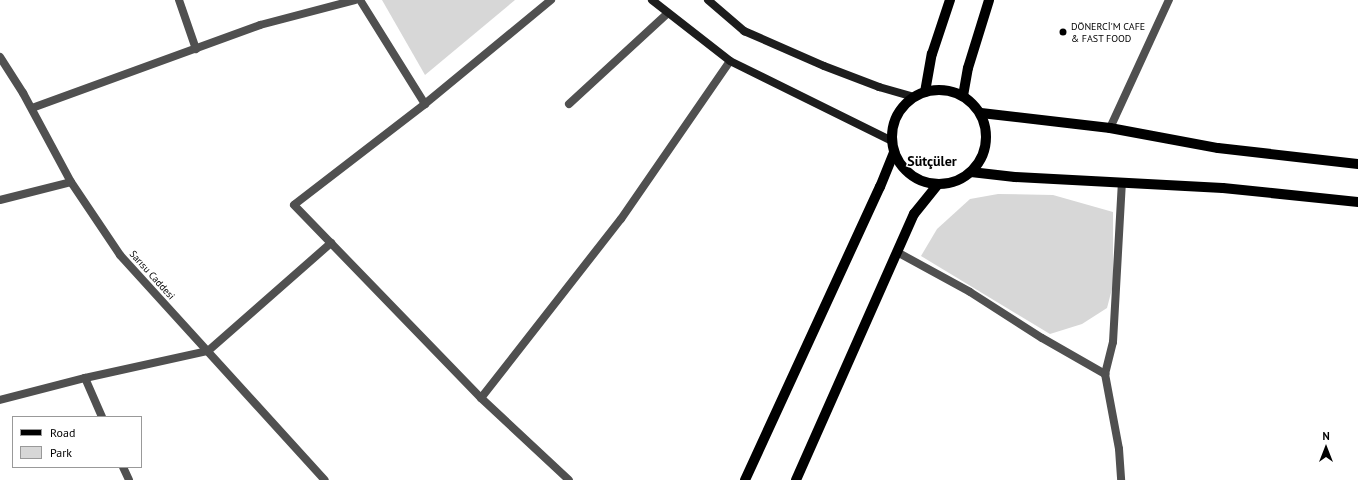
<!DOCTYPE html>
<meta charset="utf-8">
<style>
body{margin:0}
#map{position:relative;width:1358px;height:480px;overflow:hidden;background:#fff;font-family:"PT Sans",sans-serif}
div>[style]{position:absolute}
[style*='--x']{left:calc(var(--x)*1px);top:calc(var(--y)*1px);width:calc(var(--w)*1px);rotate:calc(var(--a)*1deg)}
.green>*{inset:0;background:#d7d7d7}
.service>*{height:8px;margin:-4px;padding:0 4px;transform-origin:4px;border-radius:4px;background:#505050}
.minor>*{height:8px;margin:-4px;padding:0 4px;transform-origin:4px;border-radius:4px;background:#505050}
.secondary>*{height:8px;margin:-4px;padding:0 4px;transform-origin:4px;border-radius:4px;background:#1d1d1d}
.primary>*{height:10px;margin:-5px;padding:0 5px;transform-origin:5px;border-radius:5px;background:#000}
.primary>.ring{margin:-5px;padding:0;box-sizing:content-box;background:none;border:10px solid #000;border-radius:50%}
.dots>*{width:11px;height:11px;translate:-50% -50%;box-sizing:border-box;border:2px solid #fff;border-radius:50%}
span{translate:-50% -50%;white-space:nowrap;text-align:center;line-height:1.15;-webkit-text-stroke:3px #fff;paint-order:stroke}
.poi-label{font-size:10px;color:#000}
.left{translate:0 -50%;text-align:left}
.street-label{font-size:10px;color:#000}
.district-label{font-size:14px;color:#000;font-weight:700}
.legend{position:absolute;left:12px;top:416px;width:130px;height:52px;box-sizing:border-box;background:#fff;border:1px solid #999;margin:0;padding:5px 7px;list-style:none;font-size:12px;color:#000}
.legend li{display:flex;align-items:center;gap:8px;height:20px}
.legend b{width:20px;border:1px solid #999}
.north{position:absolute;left:1306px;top:428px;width:40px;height:40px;-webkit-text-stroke:3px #fff;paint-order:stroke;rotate:0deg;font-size:11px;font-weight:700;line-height:16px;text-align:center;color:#000}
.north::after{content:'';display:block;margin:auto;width:14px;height:18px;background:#000;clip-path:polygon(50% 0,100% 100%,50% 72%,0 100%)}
</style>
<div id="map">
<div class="green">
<i style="clip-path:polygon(382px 0,515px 0,425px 75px)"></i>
<i style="clip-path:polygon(998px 194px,1053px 195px,1113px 212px,1113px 285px,1107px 308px,1082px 324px,1050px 334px,921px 256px,937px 229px,970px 199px)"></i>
</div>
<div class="service">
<i style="--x:569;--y:104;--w:134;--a:-42.6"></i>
</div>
<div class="minor">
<i style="--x:179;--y:0;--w:52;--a:70.9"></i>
<i style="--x:360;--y:0;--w:123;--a:58"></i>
<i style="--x:551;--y:0;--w:163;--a:140.5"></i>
<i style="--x:425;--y:104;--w:165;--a:142.4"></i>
<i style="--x:294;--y:205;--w:269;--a:45.9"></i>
<i style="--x:481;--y:398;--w:120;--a:43"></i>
<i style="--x:0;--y:57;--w:43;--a:57.4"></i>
<i style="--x:23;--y:93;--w:101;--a:61.7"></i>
<i style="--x:71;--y:182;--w:88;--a:56.1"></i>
<i style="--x:120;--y:255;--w:304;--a:47.7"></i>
<i style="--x:32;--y:108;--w:243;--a:-20"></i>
<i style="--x:260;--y:25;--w:98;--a:-14.7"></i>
<i style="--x:1110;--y:128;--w:141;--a:-65.3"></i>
<i style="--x:0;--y:200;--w:73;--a:-14.2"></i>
<i style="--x:897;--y:252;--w:83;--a:28.7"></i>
<i style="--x:970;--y:292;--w:85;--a:32.6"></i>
<i style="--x:1042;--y:338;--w:73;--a:29.7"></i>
<i style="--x:1105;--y:374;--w:76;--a:79.4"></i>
<i style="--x:1119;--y:449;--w:31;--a:86"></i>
<i style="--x:1105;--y:374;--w:33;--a:-76"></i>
<i style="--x:1113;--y:342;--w:159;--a:-86.8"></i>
<i style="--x:85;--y:378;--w:43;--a:66.4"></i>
<i style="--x:481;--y:398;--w:227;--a:-52"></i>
<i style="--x:621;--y:219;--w:192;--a:-55.4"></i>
<i style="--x:0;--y:400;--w:88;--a:-14.5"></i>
<i style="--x:85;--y:378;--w:126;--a:-12.4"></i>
<i style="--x:208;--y:351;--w:164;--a:-41.3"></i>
<i style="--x:123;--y:467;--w:14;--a:65"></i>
</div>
<div class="secondary">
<i style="--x:652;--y:0;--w:99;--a:38"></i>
<i style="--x:730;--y:61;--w:181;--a:26.3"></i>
<i style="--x:708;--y:0;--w:48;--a:40.7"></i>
<i style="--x:744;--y:31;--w:87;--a:23.6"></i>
<i style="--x:824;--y:66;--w:59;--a:20.9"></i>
<i style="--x:879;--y:87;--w:36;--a:16"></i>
</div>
<div class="primary">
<i class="ring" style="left:892px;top:90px;width:84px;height:84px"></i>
<i style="--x:925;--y:92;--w:39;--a:-80"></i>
<i style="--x:932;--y:54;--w:57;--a:-71.6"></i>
<i style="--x:963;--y:96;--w:28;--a:-80"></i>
<i style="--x:968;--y:68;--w:71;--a:-72.8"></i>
<i style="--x:981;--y:113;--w:130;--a:6.6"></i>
<i style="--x:1110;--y:128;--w:110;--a:10.5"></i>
<i style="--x:1218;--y:148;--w:141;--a:6.5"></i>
<i style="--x:971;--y:172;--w:44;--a:6.5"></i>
<i style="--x:1015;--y:177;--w:208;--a:3"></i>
<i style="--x:1223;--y:188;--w:136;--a:5.9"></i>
<i style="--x:745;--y:480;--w:323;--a:-65.3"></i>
<i style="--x:880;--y:187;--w:38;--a:-68"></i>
<i style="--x:796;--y:480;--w:291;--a:-66.1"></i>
<i style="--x:914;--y:214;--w:38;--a:-51"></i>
</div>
<div class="dots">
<i style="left:1063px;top:32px;background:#000"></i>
</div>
<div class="poi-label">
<span class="left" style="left:1071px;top:32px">DÖNERCİ'M CAFE<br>&amp; FAST FOOD</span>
</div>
<div class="street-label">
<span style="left:152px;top:275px;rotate:48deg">Sarısu Caddesi</span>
</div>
<div class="district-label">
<span style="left:932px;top:161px">Sütçüler</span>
</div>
<ul class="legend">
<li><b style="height:5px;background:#000"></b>Road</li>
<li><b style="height:11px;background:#d7d7d7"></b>Park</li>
</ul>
<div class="north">N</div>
</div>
